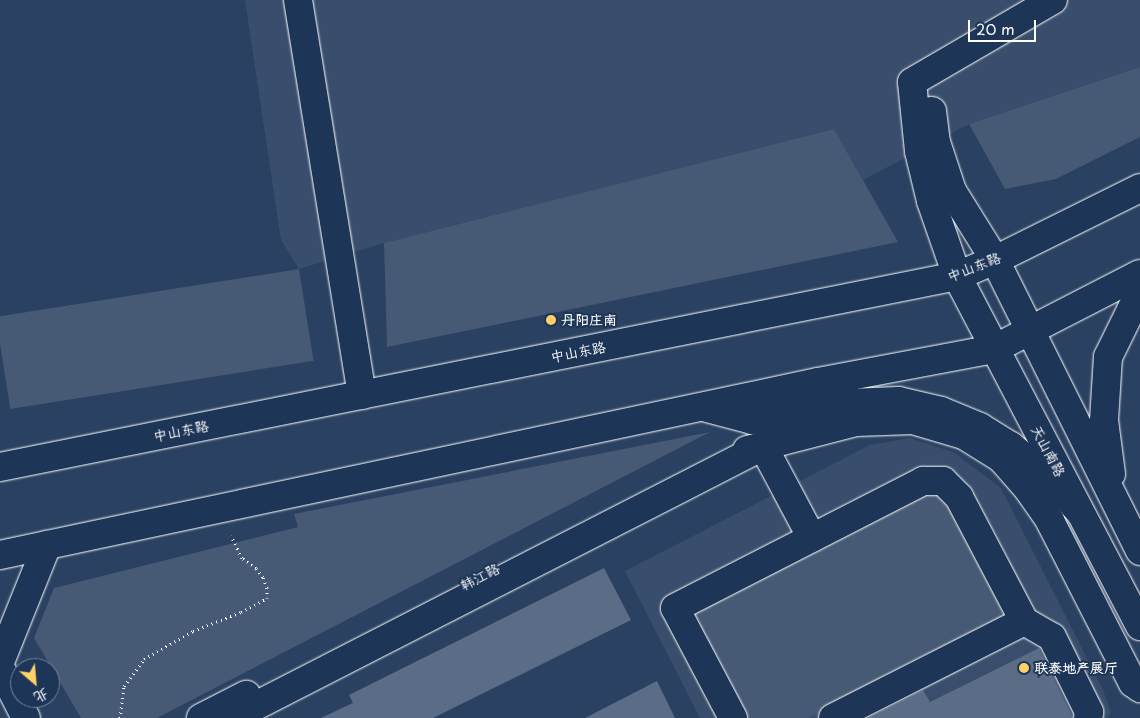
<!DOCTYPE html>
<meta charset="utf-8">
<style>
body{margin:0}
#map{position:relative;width:1140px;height:718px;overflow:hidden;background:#2a4161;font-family:"Playpen Sans","LXGW WenKai TC",sans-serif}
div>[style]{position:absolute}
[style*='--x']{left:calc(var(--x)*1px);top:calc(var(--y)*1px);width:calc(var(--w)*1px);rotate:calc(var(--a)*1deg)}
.built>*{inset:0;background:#394e6c}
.green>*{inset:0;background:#465975;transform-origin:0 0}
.building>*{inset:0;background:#5b6c86}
.path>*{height:3px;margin-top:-1.5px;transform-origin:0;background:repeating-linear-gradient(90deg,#fff 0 1px,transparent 0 5px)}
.roads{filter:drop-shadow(0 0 1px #fff) drop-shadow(0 0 1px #fff)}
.minor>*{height:28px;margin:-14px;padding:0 14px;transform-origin:14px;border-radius:14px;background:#1d3557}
.major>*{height:28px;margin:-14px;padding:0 14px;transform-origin:14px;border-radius:14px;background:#1d3557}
.dots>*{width:14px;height:14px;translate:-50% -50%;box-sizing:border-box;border:2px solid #1d3557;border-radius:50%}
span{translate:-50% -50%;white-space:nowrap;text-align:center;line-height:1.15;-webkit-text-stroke:4px #1d3557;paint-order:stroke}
.street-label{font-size:14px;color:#fff}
.poi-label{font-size:14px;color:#fff;font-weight:700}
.left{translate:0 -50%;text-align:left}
.north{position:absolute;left:10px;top:658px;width:50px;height:50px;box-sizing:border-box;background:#1d3557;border:1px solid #77869a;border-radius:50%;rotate:153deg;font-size:14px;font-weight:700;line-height:20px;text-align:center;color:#fff}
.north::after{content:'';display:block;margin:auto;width:18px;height:22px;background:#ffd166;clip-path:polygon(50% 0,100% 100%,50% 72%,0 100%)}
.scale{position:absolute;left:968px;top:20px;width:68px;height:22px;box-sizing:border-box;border:2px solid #fff;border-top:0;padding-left:6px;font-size:15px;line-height:18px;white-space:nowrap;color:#fff;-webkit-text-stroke:4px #1d3557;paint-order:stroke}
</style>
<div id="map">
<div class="built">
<i style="clip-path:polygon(245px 0,1140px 0,1140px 67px,969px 124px,863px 180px,834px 129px,384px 243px,299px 269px,281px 240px)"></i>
<i style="clip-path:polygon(910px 438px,953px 452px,1001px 488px,1103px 690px,1111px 712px,1108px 718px,700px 718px,625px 571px,870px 445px)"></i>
</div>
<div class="green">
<i style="clip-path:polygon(1140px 67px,1140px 137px,1056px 179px,1005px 189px,969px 124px)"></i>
<i style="clip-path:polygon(834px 129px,898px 242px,387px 347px,384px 243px)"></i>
<i style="left:299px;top:269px;width:93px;height:307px;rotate:81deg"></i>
<i style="clip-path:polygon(710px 432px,157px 718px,81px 718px,34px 638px,54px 588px,298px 527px,294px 514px)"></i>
<i style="clip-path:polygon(938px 485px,1006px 616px,808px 718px,748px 718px,693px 612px)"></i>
</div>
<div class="building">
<i style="clip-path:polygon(604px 568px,631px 620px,433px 718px,321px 718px,353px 703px,349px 695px)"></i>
<i style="clip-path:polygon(1039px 648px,1073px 718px,868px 718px,923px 690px,930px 702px)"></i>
<i style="clip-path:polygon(657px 681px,675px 718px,585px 718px)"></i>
</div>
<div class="path">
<i style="--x:120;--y:718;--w:32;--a:-83"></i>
<i style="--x:124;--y:686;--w:34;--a:-53"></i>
<i style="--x:144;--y:659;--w:56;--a:-29.7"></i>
<i style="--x:193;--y:631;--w:52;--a:-21.6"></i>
<i style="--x:241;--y:612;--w:30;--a:-28"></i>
<i style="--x:267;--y:598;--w:10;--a:-90"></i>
<i style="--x:267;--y:588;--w:12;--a:-110"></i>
<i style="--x:263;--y:577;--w:11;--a:-128"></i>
<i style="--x:256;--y:568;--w:17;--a:-144"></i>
<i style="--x:242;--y:558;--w:25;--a:-116"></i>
</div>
<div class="roads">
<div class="minor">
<i style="--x:298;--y:0;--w:400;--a:80.8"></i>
<i style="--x:932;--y:111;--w:31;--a:83"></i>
<i style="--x:936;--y:142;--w:52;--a:71.9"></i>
<i style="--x:952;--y:191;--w:81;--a:58.1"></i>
<i style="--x:957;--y:276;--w:79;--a:-109.1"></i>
<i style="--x:931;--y:201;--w:51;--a:-103.5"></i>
<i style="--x:919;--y:151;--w:69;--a:-95.8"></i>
<i style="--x:912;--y:82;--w:163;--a:-30.2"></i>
<i style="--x:747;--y:450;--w:16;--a:-14"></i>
<i style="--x:763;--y:446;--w:104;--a:62"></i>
<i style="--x:0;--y:667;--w:57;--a:63"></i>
<i style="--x:201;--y:718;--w:51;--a:-27.1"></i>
<i style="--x:232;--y:718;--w:597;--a:-27.12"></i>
<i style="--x:763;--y:446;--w:96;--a:-14.5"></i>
<i style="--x:856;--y:422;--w:57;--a:-2"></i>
<i style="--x:913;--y:420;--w:53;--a:16.4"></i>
<i style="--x:964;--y:435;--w:44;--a:31.9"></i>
<i style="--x:1001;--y:458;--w:41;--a:48.9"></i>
<i style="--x:1028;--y:489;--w:39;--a:55"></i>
<i style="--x:1050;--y:521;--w:182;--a:62.9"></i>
<i style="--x:1133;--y:683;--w:9;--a:36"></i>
<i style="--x:733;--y:718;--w:124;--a:-117.8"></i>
<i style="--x:675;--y:608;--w:279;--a:-27.1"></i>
<i style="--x:923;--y:481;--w:20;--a:0"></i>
<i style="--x:943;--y:481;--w:23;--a:45"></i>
<i style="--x:959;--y:497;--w:140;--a:62.3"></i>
<i style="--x:1024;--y:621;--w:32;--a:30"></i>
<i style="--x:1052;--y:637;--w:84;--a:63.7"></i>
<i style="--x:1089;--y:712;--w:6;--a:99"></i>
<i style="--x:833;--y:718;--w:214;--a:-26.9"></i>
</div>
<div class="major">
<i style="--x:995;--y:260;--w:325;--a:63.5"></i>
<i style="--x:957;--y:276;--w:395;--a:62.4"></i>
<i style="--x:707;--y:408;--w:47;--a:14.9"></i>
<i style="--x:752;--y:420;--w:97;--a:-10"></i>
<i style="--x:848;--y:403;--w:51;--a:-2.2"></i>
<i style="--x:899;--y:401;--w:43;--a:13.4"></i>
<i style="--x:941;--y:411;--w:42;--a:22.3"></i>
<i style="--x:980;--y:427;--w:36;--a:32"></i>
<i style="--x:1011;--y:446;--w:61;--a:41"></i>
<i style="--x:1057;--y:486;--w:35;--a:49"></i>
<i style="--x:0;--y:467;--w:976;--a:-11.29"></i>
<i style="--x:957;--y:276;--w:41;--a:-22.8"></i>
<i style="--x:995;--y:260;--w:162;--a:-26.4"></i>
<i style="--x:1111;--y:474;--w:54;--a:-97.4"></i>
<i style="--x:1104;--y:420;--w:63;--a:-86.4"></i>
<i style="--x:1108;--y:357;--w:55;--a:-63.9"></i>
<i style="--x:1132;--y:308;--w:9;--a:-32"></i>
<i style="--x:0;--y:555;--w:836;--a:-11.94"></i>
<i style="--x:818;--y:382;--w:179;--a:-10.6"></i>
<i style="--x:994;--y:349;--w:164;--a:-27.2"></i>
<i style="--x:0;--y:662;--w:126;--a:-68.1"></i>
</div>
</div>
<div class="dots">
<i style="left:551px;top:320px;background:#ffd166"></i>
<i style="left:1024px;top:668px;background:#ffd166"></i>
</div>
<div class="street-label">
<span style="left:974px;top:267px;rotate:-21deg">中山东路</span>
<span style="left:578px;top:352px;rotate:-11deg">中山东路</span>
<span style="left:181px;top:431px;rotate:-11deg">中山东路</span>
<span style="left:1048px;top:451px;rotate:62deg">天山南路</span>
<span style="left:480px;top:577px;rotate:-27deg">韩江路</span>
</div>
<div class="poi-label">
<span class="left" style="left:561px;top:320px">丹阳庄南</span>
<span class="left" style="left:1034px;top:668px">联泰地产展厅</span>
</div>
<div class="north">北</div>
<div class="scale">20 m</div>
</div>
